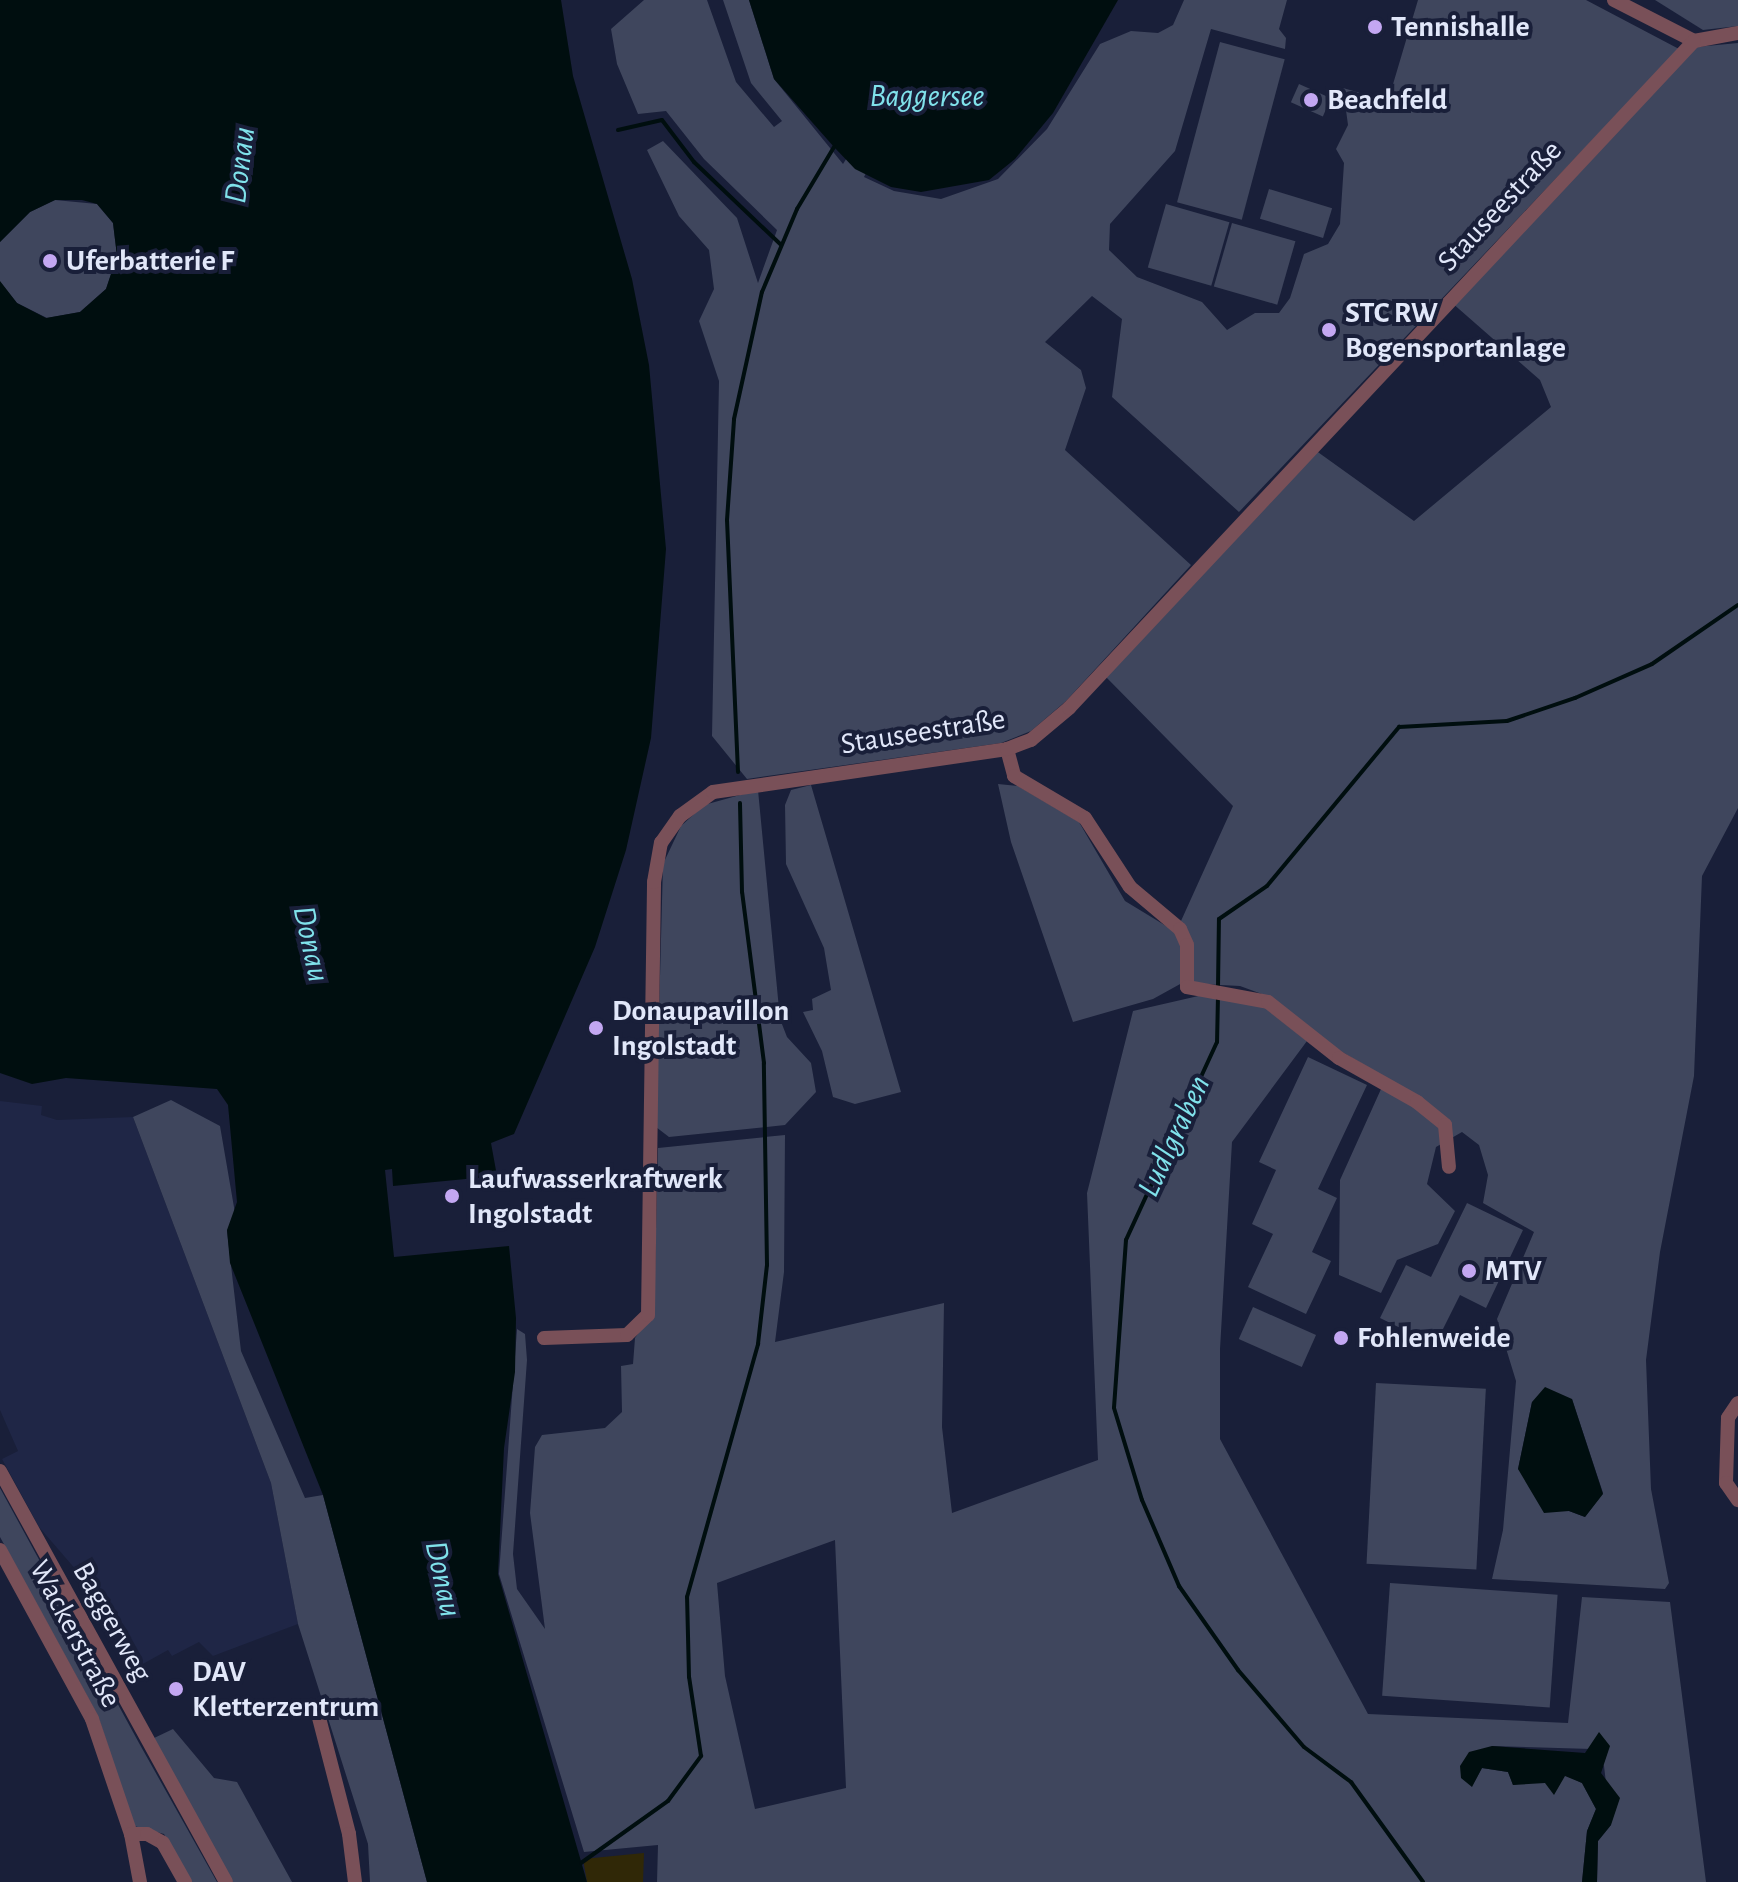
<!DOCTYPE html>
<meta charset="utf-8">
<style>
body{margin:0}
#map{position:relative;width:1738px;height:1882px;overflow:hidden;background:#191f39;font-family:"Alegreya Sans",sans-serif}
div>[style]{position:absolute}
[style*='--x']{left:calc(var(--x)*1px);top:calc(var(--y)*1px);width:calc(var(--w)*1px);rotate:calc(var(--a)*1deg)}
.built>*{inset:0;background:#1f2646}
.green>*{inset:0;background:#3f465d;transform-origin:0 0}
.sand>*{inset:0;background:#302807}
.water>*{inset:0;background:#000e0f}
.stream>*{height:4px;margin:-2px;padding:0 2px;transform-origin:2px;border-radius:2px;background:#000e0f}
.minor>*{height:14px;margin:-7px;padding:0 7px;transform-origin:7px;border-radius:7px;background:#795058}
.dots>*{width:22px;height:22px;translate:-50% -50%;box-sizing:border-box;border:4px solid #191f39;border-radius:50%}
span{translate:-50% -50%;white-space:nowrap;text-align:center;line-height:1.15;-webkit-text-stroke:8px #191f39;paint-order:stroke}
.poi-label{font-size:30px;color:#e1e7f9;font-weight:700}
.left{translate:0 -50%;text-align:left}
.street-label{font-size:30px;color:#e1e7f9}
.water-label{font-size:32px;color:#80e2eb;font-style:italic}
</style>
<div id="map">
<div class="built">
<i style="clip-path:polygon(0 1101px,42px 1106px,41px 1115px,57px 1120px,133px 1117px,271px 1483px,298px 1624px,213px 1656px,199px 1642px,172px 1656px,168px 1650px,132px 1670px,77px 1571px,39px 1527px,2px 1459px,18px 1451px,0 1410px)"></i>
</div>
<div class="green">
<i style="clip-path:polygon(644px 0,707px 0,736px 82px,774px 127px,782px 121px,751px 83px,723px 0,749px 0,774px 79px,843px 164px,848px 156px,869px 167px,864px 177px,894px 191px,941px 199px,998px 179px,1047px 129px,1100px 44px,1131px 31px,1158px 33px,1173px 25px,1184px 0,1287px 0,1279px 29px,1286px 38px,1285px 49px,1211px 29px,1175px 151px,1110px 224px,1109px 250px,1137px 277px,1202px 302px,1227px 330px,1255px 313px,1279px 313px,1290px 298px,1304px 254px,1328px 244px,1340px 224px,1344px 163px,1336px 149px,1348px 125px,1343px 88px,1388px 101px,1418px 0,1586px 0,1679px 49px,1239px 512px,1112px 397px,1122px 319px,1092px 296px,1045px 342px,1081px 370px,1086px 388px,1065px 450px,1191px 565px,1066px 701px,1031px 731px,1001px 743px,747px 779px,712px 736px,719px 381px,699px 321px,714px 289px,709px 250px,679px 216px,647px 150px,663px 141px,737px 218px,758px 283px,777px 230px,704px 159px,666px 111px,638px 114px,617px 64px,611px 29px)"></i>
<i style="clip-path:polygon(1655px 0,1738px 0,1738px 26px,1703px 30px)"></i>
<i style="left:1220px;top:42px;width:67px;height:166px;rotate:15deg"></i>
<i style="clip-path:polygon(evenodd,1738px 43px,1738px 808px,1702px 876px,1694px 1076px,1660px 1252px,1646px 1360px,1651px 1489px,1669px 1583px,1665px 1589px,1492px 1579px,1503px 1530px,1516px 1381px,1497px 1319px,1534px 1232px,1483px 1203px,1488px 1175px,1479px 1145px,1462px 1132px,1436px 1147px,1427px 1184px,1455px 1211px,1438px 1244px,1397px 1260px,1381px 1293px,1339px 1275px,1340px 1180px,1386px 1078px,1322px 1040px,1270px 997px,1240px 986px,1182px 983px,1153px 999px,1073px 1022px,1011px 842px,998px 784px,1018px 786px,1079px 822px,1125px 901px,1176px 932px,1233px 806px,1105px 676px,1315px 450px,1414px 521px,1551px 407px,1540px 380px,1451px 302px,1696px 47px,1738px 43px,1572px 1399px,1603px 1493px,1585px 1517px,1569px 1511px,1518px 1469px,1532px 1402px,1572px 1399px)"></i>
<i style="left:1299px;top:84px;width:35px;height:20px;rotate:24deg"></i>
<i style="left:1269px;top:189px;width:66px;height:31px;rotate:17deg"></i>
<i style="clip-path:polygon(55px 200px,97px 204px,113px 223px,117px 256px,106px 289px,80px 312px,47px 318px,17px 303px,0 282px,0 242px,30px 212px)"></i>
<i style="left:1166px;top:204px;width:66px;height:66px;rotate:16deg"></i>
<i style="left:1232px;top:223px;width:66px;height:66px;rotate:16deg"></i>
<i style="clip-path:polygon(811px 785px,901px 1092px,855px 1104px,833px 1097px,822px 1051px,803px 1012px,813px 1010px,812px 999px,831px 990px,824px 948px,786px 864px,785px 805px,791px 790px)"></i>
<i style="clip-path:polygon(758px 790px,780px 1019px,787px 1037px,811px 1063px,816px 1092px,785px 1125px,669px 1137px,656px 1127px,663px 864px,681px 826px,704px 805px)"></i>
<i style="clip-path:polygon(evenodd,1207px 994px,1254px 999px,1307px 1041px,1232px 1142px,1220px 1349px,1220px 1439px,1368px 1714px,1568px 1723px,1582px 1597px,1670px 1602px,1706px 1882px,1597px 1882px,1598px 1841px,1611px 1825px,1604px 1766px,1592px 1749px,1492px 1746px,1472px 1786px,1482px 1768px,1508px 1772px,1513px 1785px,1565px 1775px,1582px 1783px,1596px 1809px,1587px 1831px,1582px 1882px,657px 1882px,658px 1845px,584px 1852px,499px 1574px,517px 1329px,525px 1334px,527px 1360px,513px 1554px,517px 1589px,545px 1629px,530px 1513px,535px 1447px,542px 1435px,605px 1428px,622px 1412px,621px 1366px,633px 1364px,635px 1338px,654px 1311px,658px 1148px,785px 1135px,784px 1272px,775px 1342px,944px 1303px,942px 1427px,952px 1513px,1098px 1460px,1087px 1193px,1133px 1011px,1207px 994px,835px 1540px,846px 1788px,755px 1809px,725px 1676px,717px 1583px,835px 1540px)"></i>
<i style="clip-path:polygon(1308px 1057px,1367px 1085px,1318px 1189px,1337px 1198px,1312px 1252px,1331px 1261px,1306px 1314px,1248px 1287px,1273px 1234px,1252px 1224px,1276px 1170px,1259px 1162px)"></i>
<i style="clip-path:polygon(171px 1100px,220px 1126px,235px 1213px,227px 1231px,241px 1351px,305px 1498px,323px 1495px,427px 1882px,370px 1882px,368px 1844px,298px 1624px,271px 1483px,133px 1117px)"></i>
<i style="clip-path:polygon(1467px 1203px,1523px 1230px,1486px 1308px,1460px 1295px,1435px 1345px,1380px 1318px,1406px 1265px,1431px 1277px)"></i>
<i style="left:1253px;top:1307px;width:69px;height:35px;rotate:24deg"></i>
<i style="left:1376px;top:1383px;width:110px;height:181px;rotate:3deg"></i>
<i style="clip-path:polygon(0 1488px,139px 1743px,217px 1882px,192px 1882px,164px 1834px,134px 1826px,98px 1716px,0 1537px)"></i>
<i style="left:1390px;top:1583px;width:168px;height:113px;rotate:4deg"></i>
<i style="clip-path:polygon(173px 1729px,214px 1778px,237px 1782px,292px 1882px,233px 1882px,152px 1739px)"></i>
</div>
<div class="sand">
<i style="clip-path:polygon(644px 1853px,643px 1882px,587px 1882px,583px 1859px)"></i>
</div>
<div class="water">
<i style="clip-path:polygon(0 0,561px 0,573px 76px,632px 279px,649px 365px,666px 549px,651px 738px,626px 850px,595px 947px,514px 1134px,491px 1143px,497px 1176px,393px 1186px,392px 1169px,385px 1170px,394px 1257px,509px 1246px,516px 1318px,515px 1372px,504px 1448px,498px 1574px,587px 1882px,427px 1882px,323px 1495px,230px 1263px,227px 1230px,237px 1202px,228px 1105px,217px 1089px,66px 1078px,32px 1084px,0 1073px,0 281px,17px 303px,46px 318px,80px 312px,106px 289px,117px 256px,113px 223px,97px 204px,82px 200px,55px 200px,30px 212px,0 242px)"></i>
<i style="clip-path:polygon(749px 0,1118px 0,1053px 113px,1015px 159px,989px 180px,921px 192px,891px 187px,855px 169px,834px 147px,774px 79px)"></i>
<i style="clip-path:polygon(1545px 1387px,1572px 1399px,1603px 1494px,1585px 1517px,1569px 1511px,1544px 1513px,1518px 1469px,1532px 1402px)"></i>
<i style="clip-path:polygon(1599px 1732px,1610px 1746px,1601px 1773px,1620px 1798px,1611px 1825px,1598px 1841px,1597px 1882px,1582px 1882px,1587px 1831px,1596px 1809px,1582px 1783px,1565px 1776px,1554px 1795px,1545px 1783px,1513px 1785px,1508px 1772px,1482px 1768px,1472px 1787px,1461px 1778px,1460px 1766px,1469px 1752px,1492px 1746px,1585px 1753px)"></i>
</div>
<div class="stream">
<i style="--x:618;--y:130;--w:45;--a:-12.8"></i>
<i style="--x:662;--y:120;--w:53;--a:52.7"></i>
<i style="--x:694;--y:162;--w:119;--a:43.6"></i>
<i style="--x:738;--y:772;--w:252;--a:-92.5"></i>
<i style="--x:727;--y:520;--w:101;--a:-86"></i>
<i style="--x:734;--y:419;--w:130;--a:-77.6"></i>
<i style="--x:762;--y:292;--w:90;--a:-67.1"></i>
<i style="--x:797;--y:209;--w:72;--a:-59.2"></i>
<i style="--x:1218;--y:987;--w:68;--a:-89.2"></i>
<i style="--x:1219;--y:919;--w:58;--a:-34.5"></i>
<i style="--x:1267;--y:886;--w:207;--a:-50.3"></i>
<i style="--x:1399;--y:727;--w:108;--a:-3.2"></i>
<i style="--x:1507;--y:721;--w:72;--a:-18.7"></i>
<i style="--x:1575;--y:698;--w:84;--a:-23.8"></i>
<i style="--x:1652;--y:664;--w:104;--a:-34.5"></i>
<i style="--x:1218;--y:996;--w:46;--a:91.2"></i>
<i style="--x:1217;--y:1042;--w:218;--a:114.7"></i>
<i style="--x:1126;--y:1240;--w:168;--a:94.1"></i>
<i style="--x:1114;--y:1408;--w:96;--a:73.1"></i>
<i style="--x:1142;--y:1500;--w:94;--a:66.7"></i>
<i style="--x:1179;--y:1586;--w:103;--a:54.9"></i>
<i style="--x:1238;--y:1670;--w:101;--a:49.4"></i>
<i style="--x:1304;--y:1747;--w:59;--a:36.7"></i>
<i style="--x:1351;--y:1782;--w:123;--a:54.2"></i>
<i style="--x:581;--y:1863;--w:107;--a:-35.5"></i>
<i style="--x:668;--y:1801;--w:56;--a:-53.7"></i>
<i style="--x:701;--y:1756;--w:80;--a:-98.6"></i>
<i style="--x:689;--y:1677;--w:80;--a:-91.4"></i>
<i style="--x:687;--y:1597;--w:263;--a:-74.3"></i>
<i style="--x:758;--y:1344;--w:80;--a:-83.5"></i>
<i style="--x:767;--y:1265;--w:202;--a:-90.9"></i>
<i style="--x:764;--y:1063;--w:172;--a:-97.3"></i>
<i style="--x:742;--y:892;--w:89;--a:-91.3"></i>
</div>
<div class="minor">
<i style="--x:1614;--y:0;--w:90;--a:27.1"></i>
<i style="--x:1694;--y:41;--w:45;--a:-10.3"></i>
<i style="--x:1007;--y:749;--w:28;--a:75"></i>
<i style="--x:1014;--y:776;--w:82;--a:30.6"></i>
<i style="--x:1085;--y:818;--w:82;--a:56.9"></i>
<i style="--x:1130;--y:887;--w:65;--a:40"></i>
<i style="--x:1180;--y:929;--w:17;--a:66"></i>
<i style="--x:1187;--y:945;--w:42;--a:90"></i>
<i style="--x:1187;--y:987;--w:82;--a:10.5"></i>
<i style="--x:1268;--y:1002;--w:90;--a:38.3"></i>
<i style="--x:1339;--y:1058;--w:90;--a:29.4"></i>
<i style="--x:1417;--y:1102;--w:36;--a:39"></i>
<i style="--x:1445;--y:1125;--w:42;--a:84.6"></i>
<i style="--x:544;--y:1338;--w:83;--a:-2.1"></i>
<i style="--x:627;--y:1335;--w:29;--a:-44"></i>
<i style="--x:648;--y:1315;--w:433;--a:-89.2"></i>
<i style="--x:654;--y:882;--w:40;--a:-80"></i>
<i style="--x:661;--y:843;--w:33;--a:-55"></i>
<i style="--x:680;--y:816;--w:41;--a:-36"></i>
<i style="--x:713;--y:792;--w:297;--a:-8.3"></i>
<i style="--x:1007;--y:749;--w:26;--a:-21"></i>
<i style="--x:1031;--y:740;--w:50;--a:-40.1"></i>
<i style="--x:1069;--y:708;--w:914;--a:-46.86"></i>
<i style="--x:1738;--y:1403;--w:18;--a:124"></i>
<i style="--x:1728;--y:1418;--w:65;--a:91.8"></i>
<i style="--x:1726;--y:1483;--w:21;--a:55"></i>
<i style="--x:0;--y:1471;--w:469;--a:61.2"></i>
<i style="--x:0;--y:1550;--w:192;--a:61.4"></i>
<i style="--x:92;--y:1719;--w:121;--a:71.3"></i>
<i style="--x:131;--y:1834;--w:49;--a:79.4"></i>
<i style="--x:317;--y:1710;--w:128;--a:75.5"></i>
<i style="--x:349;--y:1834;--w:48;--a:82.9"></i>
<i style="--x:131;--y:1834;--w:16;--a:0"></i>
<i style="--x:147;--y:1834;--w:18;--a:29"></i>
<i style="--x:163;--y:1843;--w:45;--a:60.6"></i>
</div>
<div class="dots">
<i style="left:1375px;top:27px;background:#c3a7f2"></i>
<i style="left:1311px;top:100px;background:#c3a7f2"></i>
<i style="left:50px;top:261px;background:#c3a7f2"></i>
<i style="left:1329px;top:330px;background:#c3a7f2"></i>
<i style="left:596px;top:1028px;background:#c3a7f2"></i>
<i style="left:452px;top:1196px;background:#c3a7f2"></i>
<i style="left:1469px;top:1271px;background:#c3a7f2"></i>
<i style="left:1341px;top:1338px;background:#c3a7f2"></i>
<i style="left:176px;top:1689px;background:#c3a7f2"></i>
</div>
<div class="poi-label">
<span class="left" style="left:1391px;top:27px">Tennishalle</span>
<span class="left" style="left:1327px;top:100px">Beachfeld</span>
<span class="left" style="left:66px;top:261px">Uferbatterie F</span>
<span class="left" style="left:1345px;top:330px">STC RW<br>Bogensportanlage</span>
<span class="left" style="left:612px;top:1028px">Donaupavillon<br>Ingolstadt</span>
<span class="left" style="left:468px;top:1196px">Laufwasserkraftwerk<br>Ingolstadt</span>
<span class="left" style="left:1485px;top:1271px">MTV</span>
<span class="left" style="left:1357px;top:1338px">Fohlenweide</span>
<span class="left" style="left:192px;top:1689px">DAV<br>Kletterzentrum</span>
</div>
<div class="street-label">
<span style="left:1500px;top:206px;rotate:-47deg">Stauseestraße</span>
<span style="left:923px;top:732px;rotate:-9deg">Stauseestraße</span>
<span style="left:112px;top:1622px;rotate:61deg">Baggerweg</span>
<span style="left:75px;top:1634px;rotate:62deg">Wackerstraße</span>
</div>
<div class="water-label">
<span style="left:927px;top:96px">Baggersee</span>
<span style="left:240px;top:165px;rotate:-83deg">Donau</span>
<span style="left:311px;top:944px;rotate:78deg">Donau</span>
<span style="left:1174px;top:1136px;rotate:-65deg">Ludlgraben</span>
<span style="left:443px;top:1579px;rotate:78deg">Donau</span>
</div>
</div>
